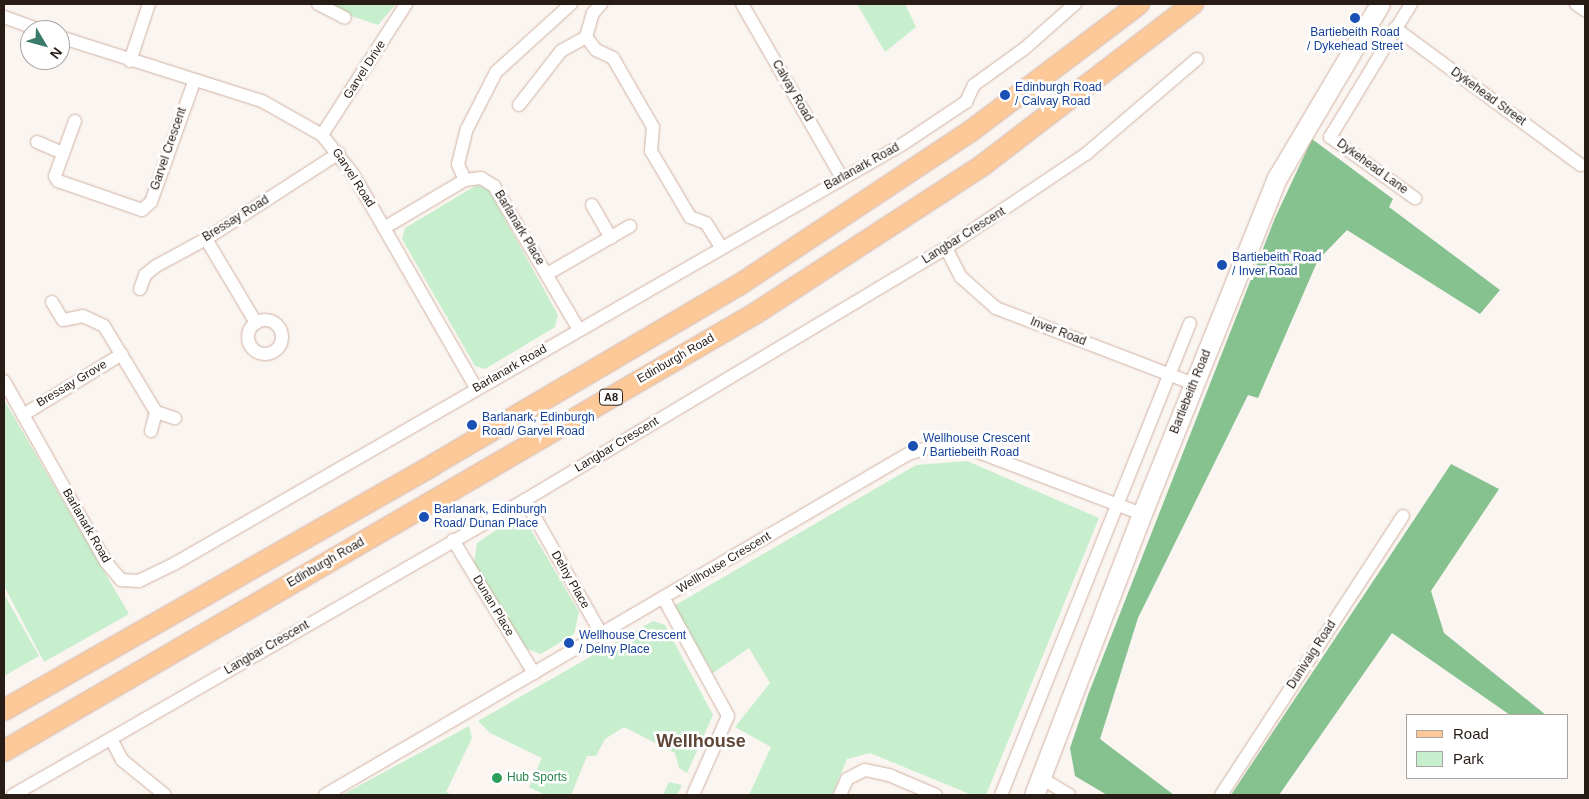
<!DOCTYPE html>
<style>
body{margin:0}
#map{position:relative;width:1589px;height:799px;overflow:hidden;background:#fbf5f1;font-family:Arial,sans-serif}
div>[style]{position:absolute}
[style*='--x']{left:calc(var(--x)*1px);top:calc(var(--y)*1px);width:calc(var(--w)*1px);rotate:calc(var(--a)*1deg)}
.green>*{inset:0;background:#c7eecd}
.forest>*{inset:0;background:#86c190}
.roads{filter:drop-shadow(0 0 1px #d0b1a1) drop-shadow(0 0 1px #d0b1a1)}
.street>*{height:12px;margin:-6px;padding:0 6px;transform-origin:6px;border-radius:6px;background:#fff}
.street>.ring{margin:-6px;padding:0;box-sizing:content-box;background:none;border:12px solid #fff;border-radius:50%}
.secondary>*{height:19px;margin:-9.5px;padding:0 9.5px;transform-origin:9.5px;border-radius:9.5px;background:#fff}
.primary>*{height:20px;margin:-10px;padding:0 10px;transform-origin:10px;border-radius:10px;background:#fec999}
.dots>*{width:14px;height:14px;translate:-50% -50%;box-sizing:border-box;border:2px solid #fff;border-radius:50%}
span{translate:-50% -50%;white-space:nowrap;text-align:center;line-height:1.15;-webkit-text-stroke:5px #fff;paint-order:stroke}
.shield-label span{padding:1px 4px;background:#fff;border:1px solid;border-radius:4px;-webkit-text-stroke-width:0}
.shield-label{font-size:11px;color:#271c16;font-weight:700}
.transit-label{font-size:12px;color:#164399}
.left{translate:0 -50%;text-align:left}
.street-label{font-size:12px;color:#271c16}
.leisure-label{font-size:12px;color:#27864d}
.district-label{font-size:18px;color:#604638;font-weight:700}
.frame{position:absolute;inset:0;border:5px solid #271c16;pointer-events:none}
.legend{position:absolute;left:1406px;top:714px;width:162px;height:65px;box-sizing:border-box;background:#fff;border:1px solid #a9a4a2;margin:0;padding:6px 9px;list-style:none;font-size:15px;color:#271c16}
.legend li{display:flex;align-items:center;gap:10px;height:25px}
.legend b{width:25px;border:1px solid #a9a4a2}
.north{position:absolute;left:20px;top:20px;width:50px;height:50px;box-sizing:border-box;background:#fff;border:1px solid #a9a4a2;border-radius:50%;rotate:127deg;font-size:14px;font-weight:700;line-height:20px;text-align:center;color:#271c16}
.north::after{content:'';display:block;margin:auto;width:18px;height:22px;background:#3a7b6c;clip-path:polygon(50% 0,100% 100%,50% 72%,0 100%)}
</style>
<div id="map">
<div class="green">
<i style="clip-path:polygon(316px 4px,396px 4px,378px 25px)"></i>
<i style="clip-path:polygon(857px 4px,905px 4px,916px 27px,885px 52px)"></i>
<i style="clip-path:polygon(477px 185px,489px 190px,558px 315px,555px 327px,485px 369px,475px 366px,402px 239px,405px 228px)"></i>
<i style="clip-path:polygon(4px 400px,129px 614px,44px 662px,4px 586px)"></i>
<i style="clip-path:polygon(967px 461px,1099px 518px,986px 795px,972px 795px,870px 753px,847px 759px,832px 795px,749px 795px,771px 747px,735px 727px,770px 683px,749px 648px,713px 673px,674px 606px,916px 465px)"></i>
<i style="clip-path:polygon(511px 520px,528px 525px,579px 612px,574px 634px,541px 654px,524px 648px,474px 564px,477px 543px)"></i>
<i style="clip-path:polygon(4px 594px,39px 656px,4px 676px)"></i>
<i style="clip-path:polygon(653px 621px,665px 625px,713px 715px,687px 773px,679px 768px,675px 753px,624px 727px,605px 739px,596px 756px,587px 756px,571px 795px,545px 795px,529px 787px,542px 758px,490px 733px,478px 721px)"></i>
<i style="clip-path:polygon(469px 726px,472px 738px,446px 792px,453px 795px,342px 795px)"></i>
<i style="clip-path:polygon(669px 782px,682px 785px,677px 795px,663px 795px)"></i>
</div>
<div class="forest">
<i style="clip-path:polygon(1312px 139px,1393px 199px,1389px 207px,1500px 290px,1480px 314px,1347px 230px,1318px 260px,1258px 398px,1248px 395px,1138px 618px,1100px 739px,1174px 795px,1107px 795px,1075px 776px,1070px 748px,1088px 695px,1275px 218px)"></i>
<i style="clip-path:polygon(1451px 464px,1499px 489px,1431px 591px,1444px 633px,1546px 715px,1510px 715px,1392px 633px,1279px 795px,1231px 795px)"></i>
</div>
<div class="roads">
<div class="street">
<i style="--x:318;--y:4;--w:30;--a:27"></i>
<i style="--x:742;--y:4;--w:201;--a:60.1"></i>
<i style="--x:1411;--y:4;--w:156;--a:121.3"></i>
<i style="--x:1330;--y:137;--w:105;--a:35.7"></i>
<i style="--x:1576;--y:4;--w:11;--a:34"></i>
<i style="--x:4;--y:17;--w:38;--a:20"></i>
<i style="--x:1395;--y:28;--w:231;--a:36.4"></i>
<i style="--x:60;--y:37;--w:212;--a:17.6"></i>
<i style="--x:262;--y:101;--w:69;--a:29.5"></i>
<i style="--x:322;--y:135;--w:50;--a:51.5"></i>
<i style="--x:353;--y:174;--w:247;--a:60.1"></i>
<i style="--x:586;--y:37;--w:16;--a:52"></i>
<i style="--x:596;--y:50;--w:19;--a:25"></i>
<i style="--x:613;--y:58;--w:80;--a:59.9"></i>
<i style="--x:653;--y:127;--w:24;--a:95"></i>
<i style="--x:651;--y:151;--w:77;--a:59.4"></i>
<i style="--x:690;--y:217;--w:17;--a:21"></i>
<i style="--x:706;--y:223;--w:28;--a:58"></i>
<i style="--x:130;--y:61;--w:60;--a:-71.6"></i>
<i style="--x:519;--y:105;--w:68;--a:-52.1"></i>
<i style="--x:561;--y:51;--w:29;--a:-29"></i>
<i style="--x:586;--y:37;--w:25;--a:-74"></i>
<i style="--x:593;--y:13;--w:12;--a:-48"></i>
<i style="--x:75;--y:121;--w:59;--a:110"></i>
<i style="--x:55;--y:176;--w:6;--a:59"></i>
<i style="--x:58;--y:181;--w:89;--a:19"></i>
<i style="--x:142;--y:210;--w:12;--a:-42"></i>
<i style="--x:151;--y:202;--w:127;--a:-70.3"></i>
<i style="--x:322;--y:135;--w:156;--a:-57.3"></i>
<i style="--x:37;--y:142;--w:28;--a:23"></i>
<i style="--x:465;--y:180;--w:17;--a:-114"></i>
<i style="--x:458;--y:164;--w:36;--a:-76"></i>
<i style="--x:467;--y:129;--w:64;--a:-63"></i>
<i style="--x:496;--y:72;--w:101;--a:-42.2"></i>
<i style="--x:592;--y:205;--w:38;--a:60"></i>
<i style="--x:384;--y:228;--w:94;--a:-30.7"></i>
<i style="--x:465;--y:180;--w:16;--a:-7"></i>
<i style="--x:481;--y:178;--w:15;--a:32"></i>
<i style="--x:494;--y:186;--w:167;--a:59.4"></i>
<i style="--x:206;--y:239;--w:98;--a:59.2"></i>
<i style="--x:946;--y:248;--w:33;--a:63"></i>
<i style="--x:961;--y:277;--w:47;--a:41.5"></i>
<i style="--x:996;--y:308;--w:212;--a:21"></i>
<i style="--x:547;--y:274;--w:96;--a:-30"></i>
<i style="--x:140;--y:289;--w:15;--a:-70"></i>
<i style="--x:145;--y:275;--w:14;--a:-39"></i>
<i style="--x:156;--y:266;--w:57;--a:-28.4"></i>
<i style="--x:206;--y:239;--w:158;--a:-32.9"></i>
<i style="--x:52;--y:302;--w:21;--a:59"></i>
<i style="--x:63;--y:320;--w:20;--a:-11"></i>
<i style="--x:83;--y:316;--w:23;--a:25"></i>
<i style="--x:104;--y:326;--w:100;--a:58.8"></i>
<i style="--x:156;--y:412;--w:20;--a:18"></i>
<i class="ring" style="left:248px;top:320px;width:22px;height:22px"></i>
<i style="--x:4;--y:381;--w:208;--a:60.6"></i>
<i style="--x:106;--y:562;--w:23;--a:50"></i>
<i style="--x:121;--y:580;--w:18;--a:3"></i>
<i style="--x:139;--y:581;--w:39;--a:-26"></i>
<i style="--x:174;--y:564;--w:841;--a:-29.95"></i>
<i style="--x:903;--y:144;--w:76;--a:-33.7"></i>
<i style="--x:966;--y:102;--w:19;--a:-65"></i>
<i style="--x:974;--y:85;--w:62;--a:-35.8"></i>
<i style="--x:1024;--y:49;--w:68;--a:-41.4"></i>
<i style="--x:23;--y:415;--w:116;--a:-31.6"></i>
<i style="--x:151;--y:431;--w:20;--a:-75"></i>
<i style="--x:525;--y:500;--w:153;--a:60.3"></i>
<i style="--x:453;--y:540;--w:156;--a:58.7"></i>
<i style="--x:664;--y:599;--w:133;--a:61.3"></i>
<i style="--x:728;--y:716;--w:86;--a:113.9"></i>
<i style="--x:111;--y:739;--w:24;--a:62"></i>
<i style="--x:122;--y:760;--w:55;--a:39.1"></i>
<i style="--x:1041;--y:778;--w:33;--a:31"></i>
<i style="--x:13;--y:795;--w:591;--a:-29.95"></i>
<i style="--x:525;--y:500;--w:491;--a:-30.9"></i>
<i style="--x:946;--y:248;--w:169;--a:-33.9"></i>
<i style="--x:1086;--y:154;--w:146;--a:-40.6"></i>
<i style="--x:325;--y:795;--w:675;--a:-30.32"></i>
<i style="--x:908;--y:454;--w:34;--a:-17"></i>
<i style="--x:941;--y:444;--w:38;--a:12"></i>
<i style="--x:978;--y:452;--w:175;--a:20.7"></i>
<i style="--x:840;--y:795;--w:17;--a:-66"></i>
<i style="--x:847;--y:779;--w:20;--a:-27"></i>
<i style="--x:865;--y:770;--w:25;--a:12"></i>
<i style="--x:889;--y:775;--w:51;--a:23.1"></i>
<i style="--x:1001;--y:795;--w:508;--a:-68.18"></i>
<i style="--x:1221;--y:795;--w:333;--a:-56.9"></i>
</div>
<div class="secondary">
<i style="--x:1034;--y:795;--w:293;--a:-69"></i>
<i style="--x:1139;--y:521;--w:370;--a:-68.1"></i>
<i style="--x:1277;--y:178;--w:202;--a:-59.4"></i>
</div>
<div class="primary">
<i style="--x:4;--y:710;--w:494;--a:-29.7"></i>
<i style="--x:433;--y:465;--w:359;--a:-30.5"></i>
<i style="--x:742;--y:283;--w:275;--a:-33.6"></i>
<i style="--x:971;--y:131;--w:211;--a:-37.1"></i>
<i style="--x:4;--y:751;--w:870;--a:-30.22"></i>
<i style="--x:756;--y:313;--w:271;--a:-33.1"></i>
<i style="--x:983;--y:165;--w:265;--a:-37.5"></i>
</div>
</div>
<div class="dots">
<i style="left:1355px;top:18px;background:#1a4fb4"></i>
<i style="left:1005px;top:95px;background:#1a4fb4"></i>
<i style="left:1222px;top:265px;background:#1a4fb4"></i>
<i style="left:472px;top:425px;background:#1a4fb4"></i>
<i style="left:913px;top:446px;background:#1a4fb4"></i>
<i style="left:424px;top:517px;background:#1a4fb4"></i>
<i style="left:569px;top:643px;background:#1a4fb4"></i>
<i style="left:497px;top:778px;background:#2e9e5b"></i>
</div>
<div class="shield-label">
<span style="left:611px;top:397px">A8</span>
</div>
<div class="transit-label">
<span style="left:1355px;top:40px">Bartiebeith Road<br>/ Dykehead Street</span>
<span class="left" style="left:1015px;top:95px">Edinburgh Road<br>/ Calvay Road</span>
<span class="left" style="left:1232px;top:265px">Bartiebeith Road<br>/ Inver Road</span>
<span class="left" style="left:482px;top:425px">Barlanark, Edinburgh<br>Road/ Garvel Road</span>
<span class="left" style="left:923px;top:446px">Wellhouse Crescent<br>/ Bartiebeith Road</span>
<span class="left" style="left:434px;top:517px">Barlanark, Edinburgh<br>Road/ Dunan Place</span>
<span class="left" style="left:579px;top:643px">Wellhouse Crescent<br>/ Delny Place</span>
</div>
<div class="street-label">
<span style="left:365px;top:70px;rotate:-57deg">Garvel Drive</span>
<span style="left:792px;top:91px;rotate:60deg">Calvay Road</span>
<span style="left:1488px;top:97px;rotate:36deg">Dykehead Street</span>
<span style="left:169px;top:149px;rotate:-71deg">Garvel Crescent</span>
<span style="left:862px;top:167px;rotate:-29deg">Barlanark Road</span>
<span style="left:1372px;top:167px;rotate:36deg">Dykehead Lane</span>
<span style="left:353px;top:178px;rotate:57deg">Garvel Road</span>
<span style="left:236px;top:219px;rotate:-32deg">Bressay Road</span>
<span style="left:519px;top:228px;rotate:59deg">Barlanark Place</span>
<span style="left:964px;top:236px;rotate:-32deg">Langbar Crescent</span>
<span style="left:1058px;top:332px;rotate:21deg">Inver Road</span>
<span style="left:676px;top:359px;rotate:-30deg">Edinburgh Road</span>
<span style="left:510px;top:369px;rotate:-30deg">Barlanark Road</span>
<span style="left:72px;top:384px;rotate:-31deg">Bressay Grove</span>
<span style="left:1191px;top:392px;rotate:-68deg">Bartiebeith Road</span>
<span style="left:617px;top:445px;rotate:-31deg">Langbar Crescent</span>
<span style="left:86px;top:526px;rotate:60deg">Barlanark Road</span>
<span style="left:326px;top:563px;rotate:-30deg">Edinburgh Road</span>
<span style="left:724px;top:563px;rotate:-31deg">Wellhouse Crescent</span>
<span style="left:570px;top:580px;rotate:60deg">Delny Place</span>
<span style="left:493px;top:606px;rotate:59deg">Dunan Place</span>
<span style="left:267px;top:648px;rotate:-30deg">Langbar Crescent</span>
<span style="left:1312px;top:655px;rotate:-57deg">Dunivaig Road</span>
</div>
<div class="leisure-label">
<span class="left" style="left:507px;top:778px">Hub Sports</span>
</div>
<div class="district-label">
<span style="left:701px;top:741px">Wellhouse</span>
</div>
<div class="frame"></div>
<ul class="legend">
<li><b style="height:6px;background:#fec999"></b>Road</li>
<li><b style="height:14px;background:#c7eecd"></b>Park</li>
</ul>
<div class="north">N</div>
</div>
